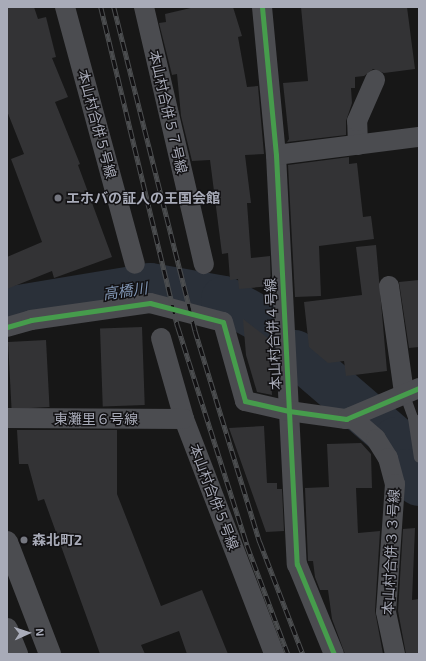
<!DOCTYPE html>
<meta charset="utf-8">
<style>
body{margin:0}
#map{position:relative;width:426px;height:661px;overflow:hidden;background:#171717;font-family:"Exo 2","Noto Sans JP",sans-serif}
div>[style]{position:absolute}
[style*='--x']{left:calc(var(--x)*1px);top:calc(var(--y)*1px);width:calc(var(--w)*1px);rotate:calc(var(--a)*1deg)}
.river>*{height:46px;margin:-23px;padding:0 23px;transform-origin:23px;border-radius:23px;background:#2a3039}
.building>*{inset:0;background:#333335;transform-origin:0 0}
.service>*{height:10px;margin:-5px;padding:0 5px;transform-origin:5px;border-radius:5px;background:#4b4c50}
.minor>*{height:20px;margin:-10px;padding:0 10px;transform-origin:10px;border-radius:10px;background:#4b4c50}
.tertiary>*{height:22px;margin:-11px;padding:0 11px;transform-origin:11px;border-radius:11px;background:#4b4c50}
.rail>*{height:4.5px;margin-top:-2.25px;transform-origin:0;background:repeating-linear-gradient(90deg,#121113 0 9px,#4b4d4f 0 18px);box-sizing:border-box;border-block:1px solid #4b4d4f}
.cycleway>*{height:5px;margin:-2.5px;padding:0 2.5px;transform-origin:2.5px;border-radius:2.5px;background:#469c4c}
.dots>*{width:11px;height:11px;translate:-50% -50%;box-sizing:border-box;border:2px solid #121113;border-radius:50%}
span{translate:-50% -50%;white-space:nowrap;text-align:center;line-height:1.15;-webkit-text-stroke:3px #121113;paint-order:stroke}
.street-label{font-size:14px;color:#a8abb8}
.poi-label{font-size:14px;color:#a8abb8;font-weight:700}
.left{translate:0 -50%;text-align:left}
.water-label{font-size:15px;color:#8095b3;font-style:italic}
.frame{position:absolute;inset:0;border:8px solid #a8abb8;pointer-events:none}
.north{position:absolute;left:8px;top:613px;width:40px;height:40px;-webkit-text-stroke:3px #121113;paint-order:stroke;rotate:87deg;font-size:11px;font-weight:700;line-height:16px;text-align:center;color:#a8abb8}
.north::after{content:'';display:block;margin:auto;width:14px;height:18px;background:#a8abb8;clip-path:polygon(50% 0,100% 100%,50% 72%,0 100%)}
</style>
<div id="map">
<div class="river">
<i style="--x:7;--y:310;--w:145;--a:-9.5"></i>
<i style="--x:150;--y:286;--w:75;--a:10"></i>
<i style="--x:224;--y:299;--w:43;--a:28.9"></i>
<i style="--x:295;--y:353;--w:133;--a:40.7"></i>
<i style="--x:396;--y:440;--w:34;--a:71"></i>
<i style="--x:407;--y:472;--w:16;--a:43"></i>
</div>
<div class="building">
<i style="clip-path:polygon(7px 7px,34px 7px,38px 19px,46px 17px,56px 57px,52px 58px,68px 97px,55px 102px,80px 164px,78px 165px,112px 257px,54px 278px,52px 271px,7px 289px,7px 257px,42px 242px,11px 159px,24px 154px,7px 111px)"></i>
<i style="clip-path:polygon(195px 7px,233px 7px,242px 36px,238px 37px,247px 87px,258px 86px,264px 154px,245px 155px,251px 203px,247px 203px,251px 258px,270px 256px,271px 286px,239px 289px,238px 279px,230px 280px,228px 253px,222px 254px,210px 160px,192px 161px,181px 116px,177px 74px,172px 75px,159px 23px,166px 22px,165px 14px)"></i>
<i style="clip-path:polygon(301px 7px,407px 7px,415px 69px,384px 73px,373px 69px,364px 76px,355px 77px,355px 88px,351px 88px,352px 103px,346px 121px,346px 135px,287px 142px,289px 139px,283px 83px,308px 81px)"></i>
<i style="clip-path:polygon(349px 157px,349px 164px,357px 163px,363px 217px,371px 216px,374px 239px,319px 246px,321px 296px,295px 297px,288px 165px)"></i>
<i style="clip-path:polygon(376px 245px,387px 371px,346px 376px,344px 361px,328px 363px,309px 347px,304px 302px,362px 295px,356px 247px)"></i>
<i style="clip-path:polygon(419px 280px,419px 347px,409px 348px,399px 282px)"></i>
<i style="clip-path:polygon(243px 319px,269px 339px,272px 395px,257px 392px,246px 355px)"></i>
<i style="left:142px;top:327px;width:78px;height:42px;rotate:88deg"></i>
<i style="left:46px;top:340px;width:67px;height:38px;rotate:87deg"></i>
<i style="clip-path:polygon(264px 426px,267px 483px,277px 483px,277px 489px,282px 489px,284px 531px,266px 532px,229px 428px)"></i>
<i style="clip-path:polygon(17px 430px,117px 430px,117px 494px,161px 606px,202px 590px,228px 654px,187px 654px,179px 631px,141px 645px,145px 654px,100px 654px,44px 499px,38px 501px,28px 464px,19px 464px)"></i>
<i style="clip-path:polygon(361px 443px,371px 454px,372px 488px,356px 488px,358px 533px,380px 531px,375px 611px,383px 654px,345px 654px,332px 619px,328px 590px,320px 590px,315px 577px,313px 561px,308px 561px,305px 488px,329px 487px,327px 444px)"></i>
<i style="clip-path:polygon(415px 528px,412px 600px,419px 599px,419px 654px,406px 654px,398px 611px,403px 529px)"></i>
</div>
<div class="service">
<i style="--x:404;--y:393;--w:27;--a:70"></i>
<i style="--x:413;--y:418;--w:5;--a:37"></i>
<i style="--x:413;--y:418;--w:40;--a:81.5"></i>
</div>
<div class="minor">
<i style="--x:65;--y:7;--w:266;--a:74.8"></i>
<i style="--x:144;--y:7;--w:264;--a:76.9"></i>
<i style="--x:262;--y:7;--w:149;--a:84.6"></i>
<i style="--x:276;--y:155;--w:410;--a:87.1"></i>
<i style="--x:297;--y:564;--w:97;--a:67.7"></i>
<i style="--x:358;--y:145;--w:24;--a:-92"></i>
<i style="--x:357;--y:121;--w:45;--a:-66.3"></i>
<i style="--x:276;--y:155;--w:144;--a:-7.2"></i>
<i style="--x:389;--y:286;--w:108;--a:82"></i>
<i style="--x:7;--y:327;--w:25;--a:-16"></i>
<i style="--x:31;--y:320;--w:120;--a:-8.1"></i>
<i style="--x:150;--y:303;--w:75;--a:14.6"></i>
<i style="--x:223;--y:322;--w:82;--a:74.4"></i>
<i style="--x:245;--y:401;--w:45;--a:12.8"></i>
<i style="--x:289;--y:411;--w:58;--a:8"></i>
<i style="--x:346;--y:419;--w:79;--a:-23"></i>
<i style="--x:161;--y:338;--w:84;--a:74.1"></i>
<i style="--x:184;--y:419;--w:252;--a:69"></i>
<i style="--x:351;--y:417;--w:33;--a:41"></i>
<i style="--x:376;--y:439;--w:22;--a:58"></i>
<i style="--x:388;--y:458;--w:27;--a:75"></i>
<i style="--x:395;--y:484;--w:128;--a:94"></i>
<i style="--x:386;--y:612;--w:43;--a:77.9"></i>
<i style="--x:7;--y:418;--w:177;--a:0.3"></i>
</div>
<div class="tertiary">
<i style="--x:7;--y:542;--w:120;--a:69"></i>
<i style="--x:7;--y:629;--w:27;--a:68"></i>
</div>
<div class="rail">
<i style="--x:101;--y:7;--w:329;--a:76.5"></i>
<i style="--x:178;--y:327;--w:229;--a:72.4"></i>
<i style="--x:247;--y:545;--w:116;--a:69.4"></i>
<i style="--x:114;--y:7;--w:333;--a:75.9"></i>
<i style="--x:195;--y:330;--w:222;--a:73"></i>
<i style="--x:260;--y:542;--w:120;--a:69"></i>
</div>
<div class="cycleway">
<i style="--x:262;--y:7;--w:149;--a:84.6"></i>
<i style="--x:276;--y:155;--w:410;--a:87.1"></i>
<i style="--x:297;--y:564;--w:97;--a:67.7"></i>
<i style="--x:7;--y:327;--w:25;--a:-16"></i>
<i style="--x:31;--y:320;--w:120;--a:-8.1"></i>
<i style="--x:150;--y:303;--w:75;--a:14.6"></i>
<i style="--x:223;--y:322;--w:82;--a:74.4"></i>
<i style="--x:245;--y:401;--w:45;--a:12.8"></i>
<i style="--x:289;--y:411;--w:58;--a:8"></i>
<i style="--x:346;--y:419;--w:79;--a:-23"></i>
</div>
<div class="dots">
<i style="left:58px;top:198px;background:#757780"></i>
<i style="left:24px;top:540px;background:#757780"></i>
</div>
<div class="street-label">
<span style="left:168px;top:112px;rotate:77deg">本山村合併５７号線</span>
<span style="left:97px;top:124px;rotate:75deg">本山村合併５号線</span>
<span style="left:273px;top:334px;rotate:-93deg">本山村合併４号線</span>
<span style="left:96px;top:419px">東灘里６号線</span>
<span style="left:214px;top:497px;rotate:69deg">本山村合併５号線</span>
<span style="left:391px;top:552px;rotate:-87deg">本山村合併３３号線</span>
</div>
<div class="poi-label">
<span class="left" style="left:66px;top:198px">エホバの証人の王国会館</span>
<span class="left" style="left:32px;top:540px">森北町2</span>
</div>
<div class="water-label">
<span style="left:125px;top:291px;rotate:-8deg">高橋川</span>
</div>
<div class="frame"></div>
<div class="north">N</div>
</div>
